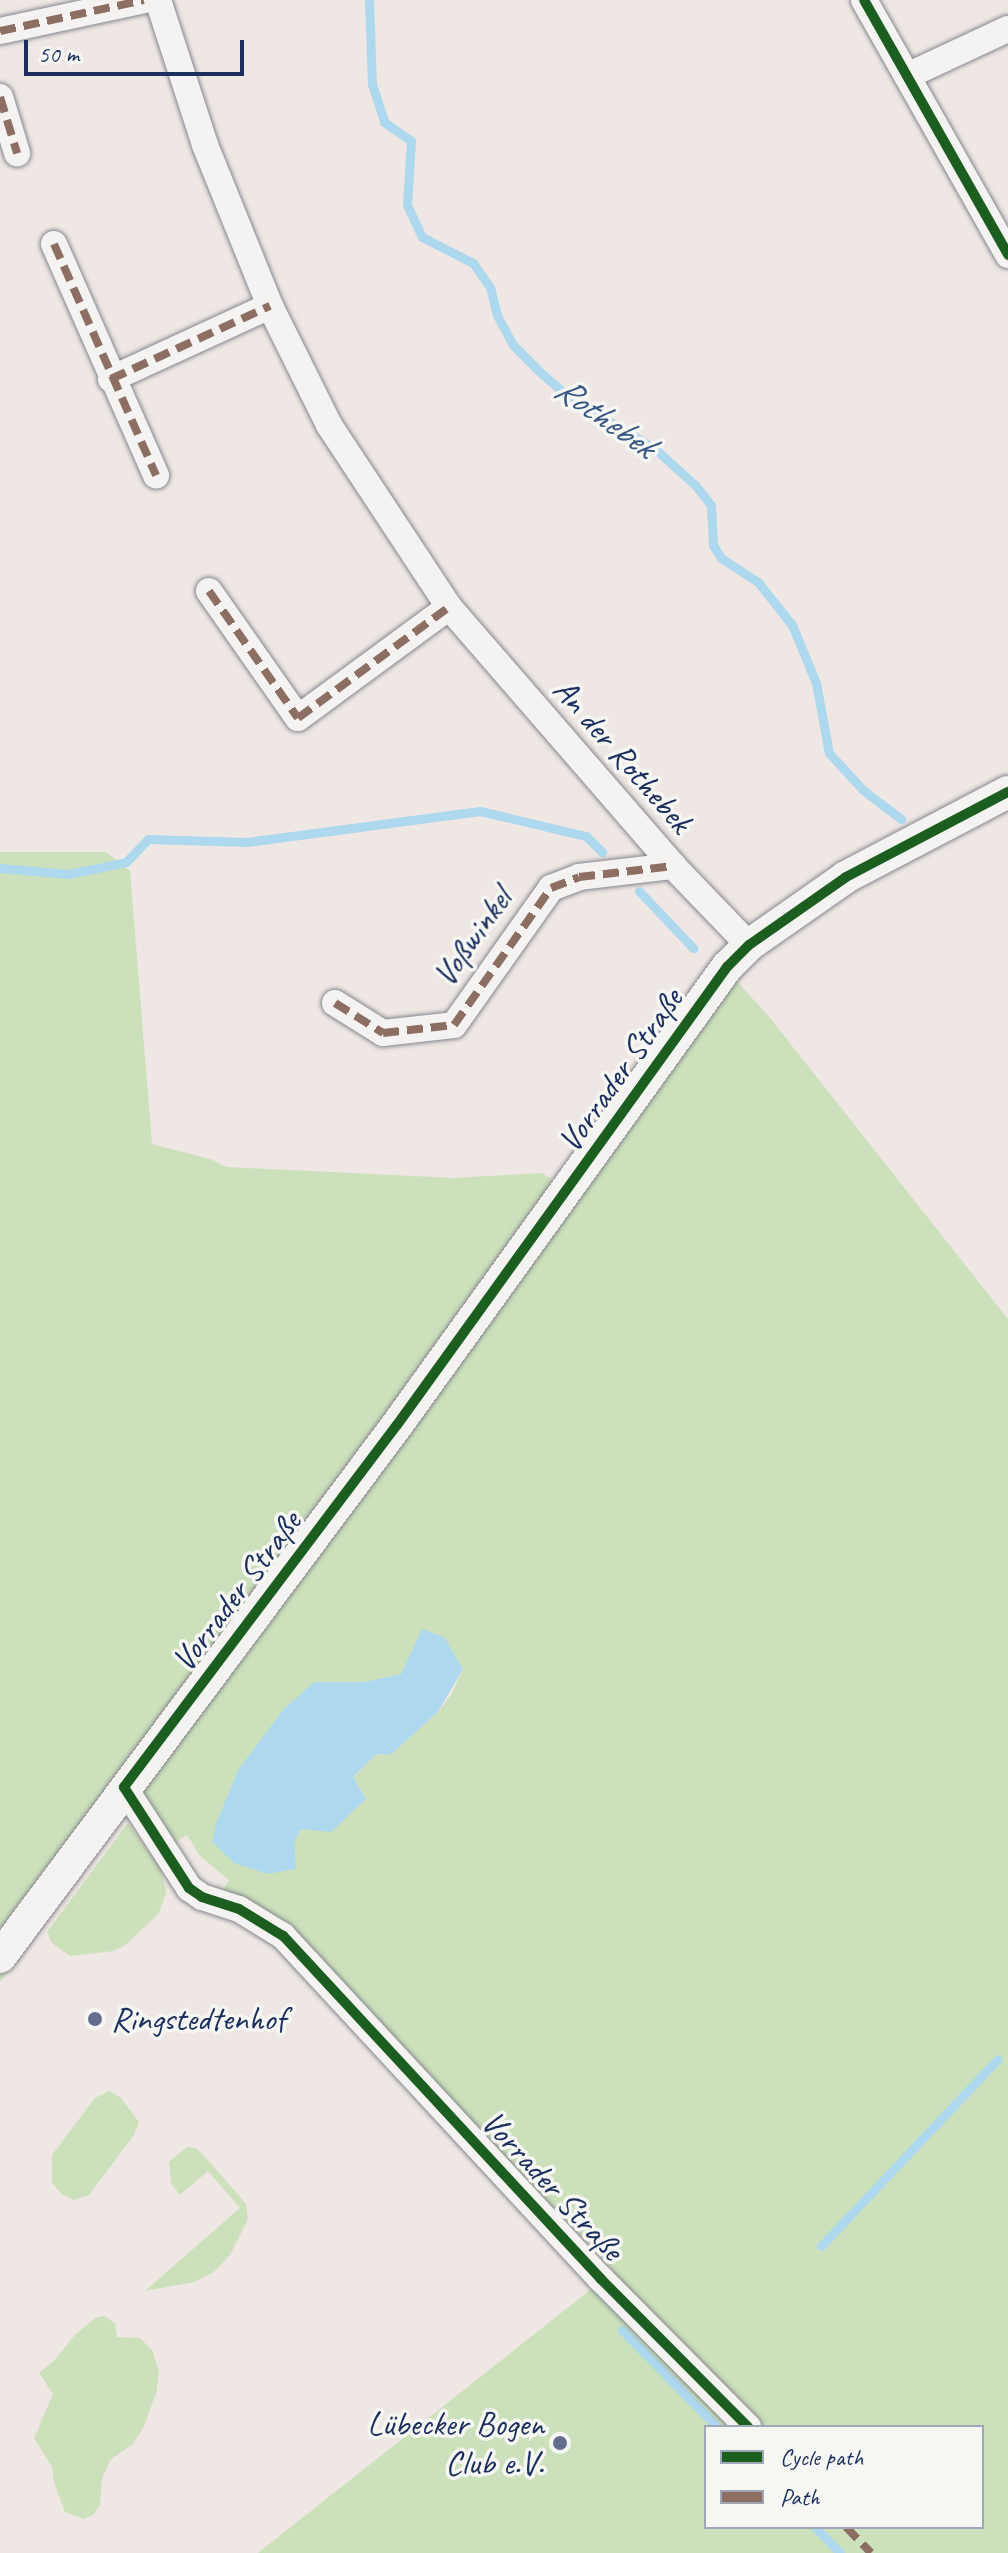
<!DOCTYPE html>
<meta charset="utf-8">
<style>
body{margin:0}
#map{position:relative;width:1008px;height:2553px;overflow:hidden;background:#eee7e4;font-family:Caveat,sans-serif}
div>[style]{position:absolute}
[style*='--x']{left:calc(var(--x)*1px);top:calc(var(--y)*1px);width:calc(var(--w)*1px);rotate:calc(var(--a)*1deg)}
.green>*{inset:0;background:#cce0bb}
.water>*{inset:0;background:#add8ee}
.stream>*{height:9px;margin:-4.5px;padding:0 4.5px;transform-origin:4.5px;border-radius:4.5px;background:#add8ee}
.roads{filter:drop-shadow(0 0 2px #86878e) drop-shadow(0 0 2px #86878e)}
.minor>*{height:26px;margin:-13px;padding:0 13px;transform-origin:13px;border-radius:13px;background:#f4f3f1}
.tertiary>*{height:32px;margin:-16px;padding:0 16px;transform-origin:16px;border-radius:16px;background:#f4f3f1}
.quiet>*{height:8px;margin-top:-4px;transform-origin:0;background:repeating-linear-gradient(90deg,#8d6e63 0 16px,transparent 0 24px)}
.cycleway>*{height:10px;margin:-5px;padding:0 5px;transform-origin:5px;border-radius:5px;background:#1b5e20}
.dots>*{width:22px;height:22px;translate:-50% -50%;box-sizing:border-box;border:4px solid #f6f6f2;border-radius:50%}
span{translate:-50% -50%;white-space:nowrap;text-align:center;line-height:1.15;-webkit-text-stroke:7px #f6f6f2;paint-order:stroke}
.street-label{font-size:34px;color:#1b2f5e}
.poi-label{font-size:34px;color:#1b2f5e}
.left{translate:0 -50%;text-align:left}
.right{translate:-100% -50%;text-align:right}
.water-label{font-size:36px;color:#385883;font-style:italic}
.legend{position:absolute;left:704px;top:2425px;width:280px;height:104px;box-sizing:border-box;background:#f6f6f2;border:2px solid #9ea6b7;margin:0;padding:10px 14px;list-style:none;font-size:24px;color:#1b2f5e}
.legend li{display:flex;align-items:center;gap:16px;height:40px}
.legend b{width:40px;border:2px solid #9ea6b7}
.scale{position:absolute;left:24px;top:40px;width:220px;height:36px;box-sizing:border-box;border:4px solid #1b2f5e;border-top:0;padding-left:10px;font-size:24px;line-height:28px;white-space:nowrap;color:#1b2f5e;-webkit-text-stroke:6px #f6f6f2;paint-order:stroke}
</style>
<div id="map">
<div class="green">
<i style="clip-path:polygon(evenodd,0 852px,106px 852px,130px 871px,152px 1144px,210px 1159px,227px 1167px,454px 1178px,541px 1173px,583px 1195px,667px 1055px,726px 969px,770px 1018px,1008px 1319px,1008px 2553px,258px 2553px,614px 2271px,289px 1930px,220px 1895px,229px 1880px,200px 1856px,187px 1835px,171px 1845px,138px 1797px,0 1982px,0 852px,422px 1630px,463px 1669px,451px 1695px,438px 1712px,390px 1755px,376px 1754px,302px 1829px,293px 1843px,314px 1683px,365px 1682px,401px 1674px,422px 1630px,0 852px,706px 2427px,982px 2427px,982px 2527px,706px 2527px,706px 2427px)"></i>
<i style="clip-path:polygon(128px 1823px,161px 1869px,166px 1892px,159px 1913px,127px 1944px,114px 1951px,70px 1956px,52px 1943px,47px 1932px)"></i>
<i style="clip-path:polygon(109px 2091px,120px 2097px,139px 2122px,134px 2135px,89px 2195px,74px 2200px,63px 2195px,52px 2183px,52px 2155px,95px 2098px)"></i>
<i style="clip-path:polygon(187px 2147px,196px 2148px,208px 2160px,246px 2204px,248px 2219px,230px 2255px,214px 2272px,194px 2282px,145px 2291px,240px 2208px,208px 2171px,180px 2195px,171px 2183px,169px 2162px)"></i>
<i style="clip-path:polygon(104px 2316px,115px 2323px,117px 2337px,140px 2338px,152px 2350px,159px 2371px,156px 2394px,143px 2428px,133px 2444px,110px 2460px,102px 2479px,100px 2505px,93px 2515px,83px 2519px,65px 2512px,54px 2482px,52px 2467px,34px 2438px,53px 2394px,39px 2373px,55px 2360px,73px 2337px,95px 2318px)"></i>
</div>
<div class="water">
<i style="clip-path:polygon(422px 1629px,444px 1637px,463px 1669px,438px 1712px,390px 1755px,376px 1754px,353px 1777px,366px 1799px,331px 1832px,301px 1829px,294px 1843px,296px 1869px,268px 1874px,234px 1863px,212px 1842px,216px 1824px,238px 1770px,283px 1710px,314px 1682px,365px 1682px,401px 1674px)"></i>
</div>
<div class="stream">
<i style="--x:369;--y:0;--w:84;--a:88"></i>
<i style="--x:372;--y:84;--w:40;--a:72"></i>
<i style="--x:384;--y:122;--w:33;--a:35"></i>
<i style="--x:411;--y:141;--w:64;--a:93.6"></i>
<i style="--x:407;--y:205;--w:35;--a:65"></i>
<i style="--x:422;--y:237;--w:57;--a:27"></i>
<i style="--x:473;--y:263;--w:29;--a:55"></i>
<i style="--x:490;--y:287;--w:29;--a:76"></i>
<i style="--x:497;--y:315;--w:34;--a:62"></i>
<i style="--x:513;--y:345;--w:38;--a:45"></i>
<i style="--x:540;--y:372;--w:40;--a:41"></i>
<i style="--x:570;--y:398;--w:98;--a:30.8"></i>
<i style="--x:654;--y:448;--w:57;--a:42.1"></i>
<i style="--x:696;--y:486;--w:24;--a:52"></i>
<i style="--x:711;--y:505;--w:40;--a:87.1"></i>
<i style="--x:713;--y:545;--w:15;--a:58"></i>
<i style="--x:721;--y:558;--w:44;--a:33"></i>
<i style="--x:758;--y:582;--w:55;--a:51.7"></i>
<i style="--x:792;--y:625;--w:63;--a:67.5"></i>
<i style="--x:816;--y:683;--w:71;--a:79.5"></i>
<i style="--x:829;--y:753;--w:50;--a:47.4"></i>
<i style="--x:863;--y:790;--w:48;--a:37.3"></i>
<i style="--x:0;--y:868;--w:69;--a:5"></i>
<i style="--x:69;--y:874;--w:58;--a:-11.9"></i>
<i style="--x:126;--y:862;--w:32;--a:-46"></i>
<i style="--x:148;--y:839;--w:99;--a:1.7"></i>
<i style="--x:247;--y:842;--w:235;--a:-7.6"></i>
<i style="--x:480;--y:811;--w:109;--a:13.3"></i>
<i style="--x:586;--y:836;--w:23;--a:45"></i>
<i style="--x:639;--y:891;--w:79;--a:46.5"></i>
<i style="--x:821;--y:2246;--w:257;--a:-46.6"></i>
<i style="--x:622;--y:2330;--w:136;--a:45.6"></i>
<i style="--x:815;--y:2527;--w:36;--a:46"></i>
</div>
<div class="roads">
<div class="minor">
<i style="--x:158;--y:0;--w:152;--a:72"></i>
<i style="--x:205;--y:145;--w:174;--a:68"></i>
<i style="--x:270;--y:306;--w:133;--a:63.6"></i>
<i style="--x:329;--y:425;--w:218;--a:56.6"></i>
<i style="--x:449;--y:607;--w:342;--a:49.1"></i>
<i style="--x:673;--y:866;--w:110;--a:46.1"></i>
<i style="--x:864;--y:0;--w:293;--a:60.5"></i>
<i style="--x:0;--y:31;--w:147;--a:-12.1"></i>
<i style="--x:907;--y:76;--w:111;--a:-25"></i>
<i style="--x:0;--y:97;--w:59;--a:73.1"></i>
<i style="--x:54;--y:244;--w:253;--a:66.2"></i>
<i style="--x:111;--y:379;--w:175;--a:-24.7"></i>
<i style="--x:209;--y:591;--w:155;--a:55"></i>
<i style="--x:298;--y:718;--w:187;--a:-36.3"></i>
<i style="--x:335;--y:1003;--w:57;--a:32"></i>
<i style="--x:383;--y:1033;--w:71;--a:-6.4"></i>
<i style="--x:454;--y:1025;--w:168;--a:-54.7"></i>
<i style="--x:551;--y:888;--w:30;--a:-21"></i>
<i style="--x:579;--y:877;--w:95;--a:-6.7"></i>
<i style="--x:124;--y:1787;--w:120;--a:57.2"></i>
<i style="--x:189;--y:1888;--w:16;--a:35"></i>
<i style="--x:202;--y:1897;--w:39;--a:18"></i>
<i style="--x:239;--y:1909;--w:52;--a:31.5"></i>
<i style="--x:283;--y:1936;--w:468;--a:47.2"></i>
<i style="--x:601;--y:2279;--w:209;--a:45.2"></i>
</div>
<div class="tertiary">
<i style="--x:0;--y:1957;--w:664;--a:-53.27"></i>
<i style="--x:397;--y:1425;--w:565;--a:-54.23"></i>
<i style="--x:727;--y:967;--w:31;--a:-45"></i>
<i style="--x:749;--y:945;--w:118;--a:-35"></i>
<i style="--x:846;--y:877;--w:183;--a:-27.7"></i>
</div>
</div>
<div class="quiet">
<i style="--x:0;--y:31;--w:147;--a:-12.1"></i>
<i style="--x:0;--y:97;--w:59;--a:73.1"></i>
<i style="--x:54;--y:244;--w:253;--a:66.2"></i>
<i style="--x:111;--y:379;--w:175;--a:-24.7"></i>
<i style="--x:209;--y:591;--w:155;--a:55"></i>
<i style="--x:298;--y:718;--w:187;--a:-36.3"></i>
<i style="--x:335;--y:1003;--w:57;--a:32"></i>
<i style="--x:383;--y:1033;--w:71;--a:-6.4"></i>
<i style="--x:454;--y:1025;--w:168;--a:-54.7"></i>
<i style="--x:551;--y:888;--w:30;--a:-21"></i>
<i style="--x:579;--y:877;--w:95;--a:-6.7"></i>
<i style="--x:846;--y:2527;--w:36;--a:46"></i>
</div>
<div class="cycleway">
<i style="--x:864;--y:0;--w:293;--a:60.5"></i>
<i style="--x:748;--y:2427;--w:209;--a:-134.8"></i>
<i style="--x:601;--y:2279;--w:468;--a:-132.8"></i>
<i style="--x:283;--y:1936;--w:52;--a:-148.5"></i>
<i style="--x:239;--y:1909;--w:39;--a:-162"></i>
<i style="--x:202;--y:1897;--w:16;--a:-145"></i>
<i style="--x:189;--y:1888;--w:120;--a:-122.8"></i>
<i style="--x:124;--y:1787;--w:453;--a:-53"></i>
<i style="--x:397;--y:1425;--w:565;--a:-54.23"></i>
<i style="--x:727;--y:967;--w:31;--a:-45"></i>
<i style="--x:749;--y:945;--w:118;--a:-35"></i>
<i style="--x:846;--y:877;--w:183;--a:-27.7"></i>
</div>
<div class="dots">
<i style="left:95px;top:2019px;background:#656f8d"></i>
<i style="left:560px;top:2443px;background:#656f8d"></i>
</div>
<div class="street-label">
<span style="left:623px;top:755px;rotate:49deg">An der Rothebek</span>
<span style="left:472px;top:937px;rotate:-55deg">Voßwinkel</span>
<span style="left:620px;top:1070px;rotate:-55deg">Vorrader Straße</span>
<span style="left:236px;top:1591px;rotate:-53deg">Vorrader Straße</span>
<span style="left:553px;top:2185px;rotate:47deg">Vorrader Straße</span>
</div>
<div class="poi-label">
<span class="left" style="left:111px;top:2019px">Ringstedtenhof</span>
<span class="right" style="left:544px;top:2443px">Lübecker Bogen<br>Club e.V.</span>
</div>
<div class="water-label">
<span style="left:605px;top:417px;rotate:35deg">Rothebek</span>
</div>
<ul class="legend">
<li><b style="height:10px;background:#1b5e20"></b>Cycle path</li>
<li><b style="height:10px;background:#8d6e63"></b>Path</li>
</ul>
<div class="scale">50 m</div>
</div>
